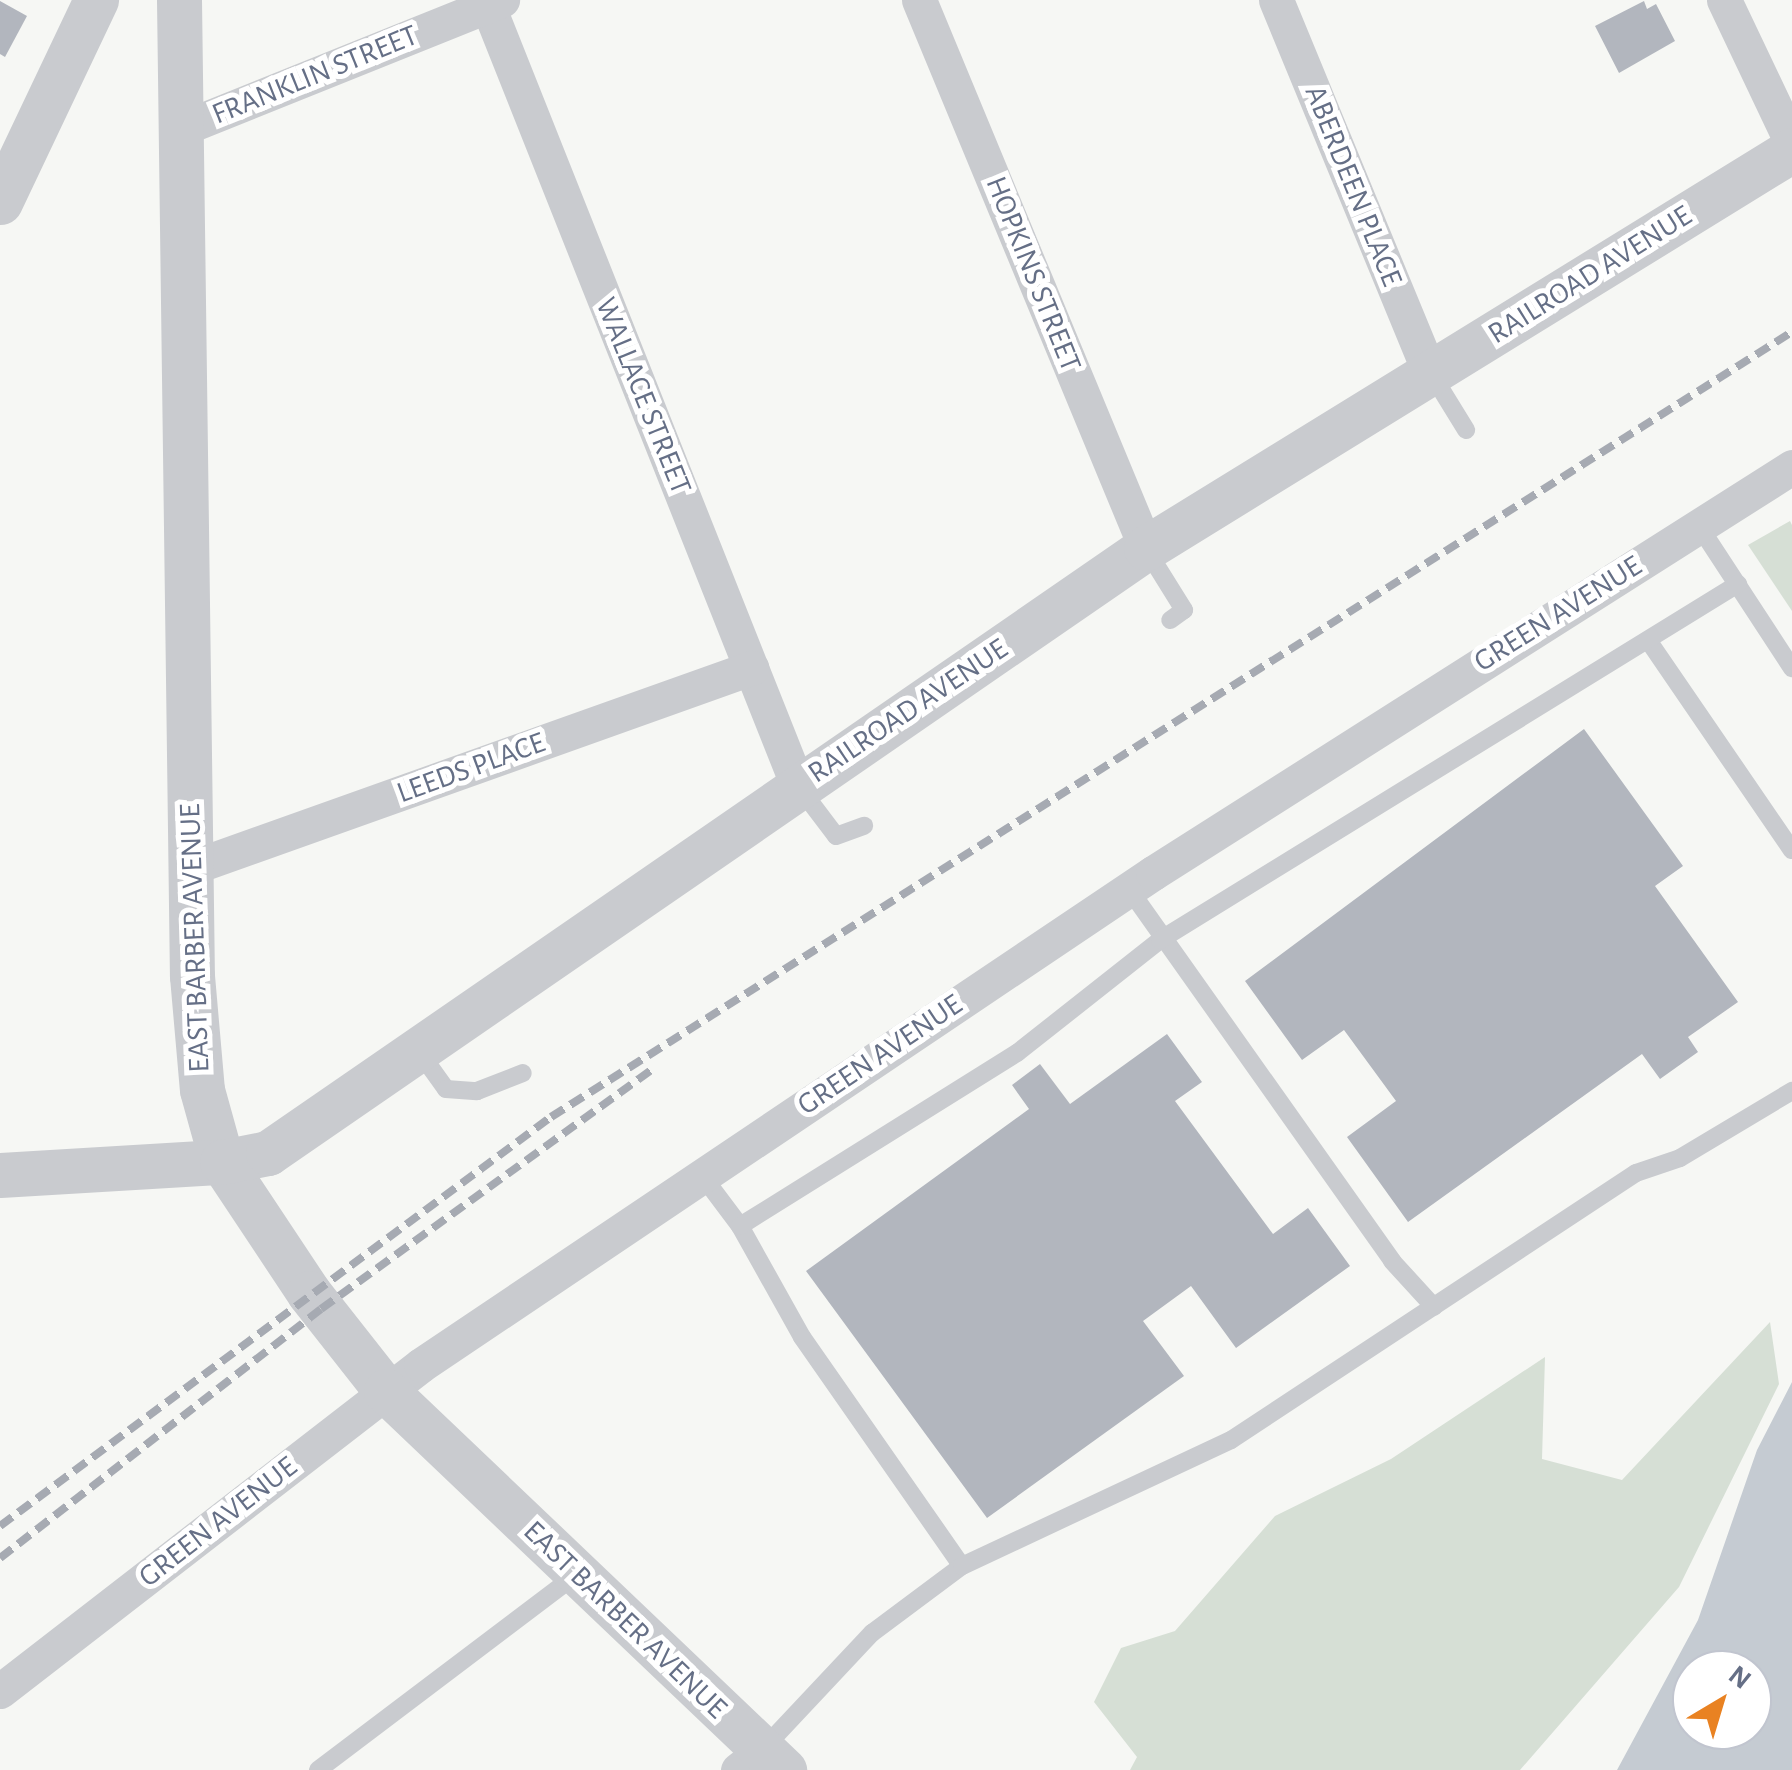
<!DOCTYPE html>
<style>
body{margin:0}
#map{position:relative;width:1792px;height:1770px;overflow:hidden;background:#f6f7f4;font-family:"Alegreya Sans",sans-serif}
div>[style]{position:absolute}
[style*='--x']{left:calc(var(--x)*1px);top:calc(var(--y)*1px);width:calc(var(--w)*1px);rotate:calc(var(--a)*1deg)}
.green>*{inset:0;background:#d6dfd5}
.water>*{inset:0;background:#c5cbd2}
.building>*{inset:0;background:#b2b6be}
.service>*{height:18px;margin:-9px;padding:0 9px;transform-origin:9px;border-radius:9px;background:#c9cbcf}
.minor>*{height:35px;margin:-17.5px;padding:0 17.5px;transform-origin:17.5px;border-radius:17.5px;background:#c9cbcf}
.tertiary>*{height:45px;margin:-22.5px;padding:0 22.5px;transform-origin:22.5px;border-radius:22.5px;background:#c9cbcf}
.rail>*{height:8px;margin-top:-4px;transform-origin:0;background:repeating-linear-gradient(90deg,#a6aab2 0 15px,transparent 0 23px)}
span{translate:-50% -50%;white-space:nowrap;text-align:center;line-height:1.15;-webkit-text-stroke:10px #fff;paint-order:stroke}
.street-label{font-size:30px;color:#656f86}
.north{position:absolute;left:1672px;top:1650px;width:100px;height:100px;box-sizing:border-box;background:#fff;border:2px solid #c1c5cf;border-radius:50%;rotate:38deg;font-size:28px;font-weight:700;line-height:40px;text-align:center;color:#656f86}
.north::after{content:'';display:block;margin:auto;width:35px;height:45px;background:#e98222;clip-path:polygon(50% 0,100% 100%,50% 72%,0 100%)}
</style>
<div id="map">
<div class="green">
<i style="clip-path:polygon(1790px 521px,1792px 525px,1792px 611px,1748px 545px)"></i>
<i style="clip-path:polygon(1770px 1322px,1779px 1384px,1679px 1587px,1520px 1770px,1130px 1770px,1137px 1757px,1094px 1702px,1121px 1648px,1175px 1631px,1275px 1516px,1391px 1459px,1545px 1357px,1542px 1459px,1622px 1480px)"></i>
</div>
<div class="water">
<i style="clip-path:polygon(evenodd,1792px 1382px,1792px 1770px,1617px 1770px,1698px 1620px,1757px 1450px,1792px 1382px,1692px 1670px,1752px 1670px,1752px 1730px,1692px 1730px,1692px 1670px)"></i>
</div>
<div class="building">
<i style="clip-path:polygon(0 1px,27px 16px,5px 57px,0 54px)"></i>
<i style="clip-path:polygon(1644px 1px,1647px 9px,1656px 4px,1675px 41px,1619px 73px,1595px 26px)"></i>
<i style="clip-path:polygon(1584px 729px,1683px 866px,1655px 886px,1738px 1002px,1688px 1037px,1698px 1052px,1660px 1079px,1642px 1054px,1408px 1222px,1347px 1137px,1396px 1101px,1344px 1030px,1302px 1060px,1245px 981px)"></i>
<i style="clip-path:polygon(1167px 1034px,1202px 1082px,1175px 1101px,1273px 1234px,1308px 1208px,1350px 1266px,1236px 1348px,1191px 1286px,1143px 1321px,1184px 1376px,987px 1518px,806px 1271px,1029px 1109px,1012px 1085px,1040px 1064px,1070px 1104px)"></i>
</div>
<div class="service">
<i style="--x:1431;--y:373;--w:67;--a:58.4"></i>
<i style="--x:1699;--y:526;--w:170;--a:56.8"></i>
<i style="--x:1146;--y:549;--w:72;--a:58.1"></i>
<i style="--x:1184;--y:610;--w:17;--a:144"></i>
<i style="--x:1650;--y:643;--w:251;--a:55.6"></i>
<i style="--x:799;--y:787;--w:61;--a:52.9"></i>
<i style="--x:836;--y:836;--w:30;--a:-20"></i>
<i style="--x:1129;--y:889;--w:456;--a:54.7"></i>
<i style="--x:1392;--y:1261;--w:62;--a:47.6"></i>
<i style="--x:418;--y:1050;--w:48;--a:54.3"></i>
<i style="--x:446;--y:1089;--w:31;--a:4"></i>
<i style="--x:477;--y:1091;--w:49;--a:-21.4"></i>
<i style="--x:701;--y:1174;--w:65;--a:53.1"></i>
<i style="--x:740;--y:1226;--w:127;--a:60.8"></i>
<i style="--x:802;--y:1337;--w:279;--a:55.1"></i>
<i style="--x:740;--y:1226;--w:327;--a:-32"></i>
<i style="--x:1017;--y:1053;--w:182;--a:-38.3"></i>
<i style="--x:1160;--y:940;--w:679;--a:-31.63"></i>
<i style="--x:762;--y:1750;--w:161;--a:-46.8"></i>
<i style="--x:872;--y:1633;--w:112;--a:-36.7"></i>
<i style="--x:962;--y:1566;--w:297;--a:-25.1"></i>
<i style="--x:1231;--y:1440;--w:485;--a:-33.4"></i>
<i style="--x:1636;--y:1173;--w:46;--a:-18.8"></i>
<i style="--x:1680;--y:1158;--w:131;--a:-30.9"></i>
<i style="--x:318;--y:1770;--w:323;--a:-37.1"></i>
</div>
<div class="minor">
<i style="--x:919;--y:0;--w:593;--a:67.5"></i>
<i style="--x:1276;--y:0;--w:404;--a:67.6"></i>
<i style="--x:1724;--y:0;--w:158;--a:64.6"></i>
<i style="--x:488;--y:6;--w:839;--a:68.33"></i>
<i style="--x:183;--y:128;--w:344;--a:-21.9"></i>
<i style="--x:190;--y:868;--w:596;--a:-19.62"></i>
<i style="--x:0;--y:1691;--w:532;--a:-37.75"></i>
<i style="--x:421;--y:1365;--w:882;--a:-33.91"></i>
<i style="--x:1153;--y:873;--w:757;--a:-32.43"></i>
<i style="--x:738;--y:1770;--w:31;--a:-38"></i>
</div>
<div class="tertiary">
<i style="--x:179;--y:0;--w:976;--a:89.24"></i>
<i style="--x:192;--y:976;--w:114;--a:85"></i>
<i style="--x:202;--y:1090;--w:75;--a:74.5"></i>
<i style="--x:222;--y:1162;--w:157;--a:56.4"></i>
<i style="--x:309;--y:1293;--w:125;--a:51.8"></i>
<i style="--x:386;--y:1391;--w:550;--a:43.6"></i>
<i style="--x:0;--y:202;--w:224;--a:-64.6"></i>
<i style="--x:0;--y:1175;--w:222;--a:-3.4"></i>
<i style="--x:222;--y:1162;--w:47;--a:-11.1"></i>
<i style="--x:268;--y:1153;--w:1066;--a:-34.57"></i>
<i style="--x:1146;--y:548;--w:759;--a:-31.64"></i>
</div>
<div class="rail">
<i style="--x:0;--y:1526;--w:686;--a:-36.59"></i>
<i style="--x:551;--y:1117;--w:1468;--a:-32.32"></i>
<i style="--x:0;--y:1558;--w:406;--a:-37.8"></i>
<i style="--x:321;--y:1309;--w:412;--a:-35.9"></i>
</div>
<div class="street-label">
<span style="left:315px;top:75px;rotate:-22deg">FRANKLIN STREET</span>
<span style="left:1353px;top:186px;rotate:68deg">ABERDEEN PLACE</span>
<span style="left:1033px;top:274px;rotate:68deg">HOPKINS STREET</span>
<span style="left:1590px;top:275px;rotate:-32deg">RAILROAD AVENUE</span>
<span style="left:643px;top:396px;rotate:68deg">WALLACE STREET</span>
<span style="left:1558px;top:614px;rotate:-32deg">GREEN AVENUE</span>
<span style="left:908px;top:711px;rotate:-34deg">RAILROAD AVENUE</span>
<span style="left:471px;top:768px;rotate:-20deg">LEEDS PLACE</span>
<span style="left:195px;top:938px;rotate:-92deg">EAST BARBER AVENUE</span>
<span style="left:880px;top:1055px;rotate:-34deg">GREEN AVENUE</span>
<span style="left:218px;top:1522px;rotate:-38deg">GREEN AVENUE</span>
<span style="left:625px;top:1620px;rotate:44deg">EAST BARBER AVENUE</span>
</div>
<div class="north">N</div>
</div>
